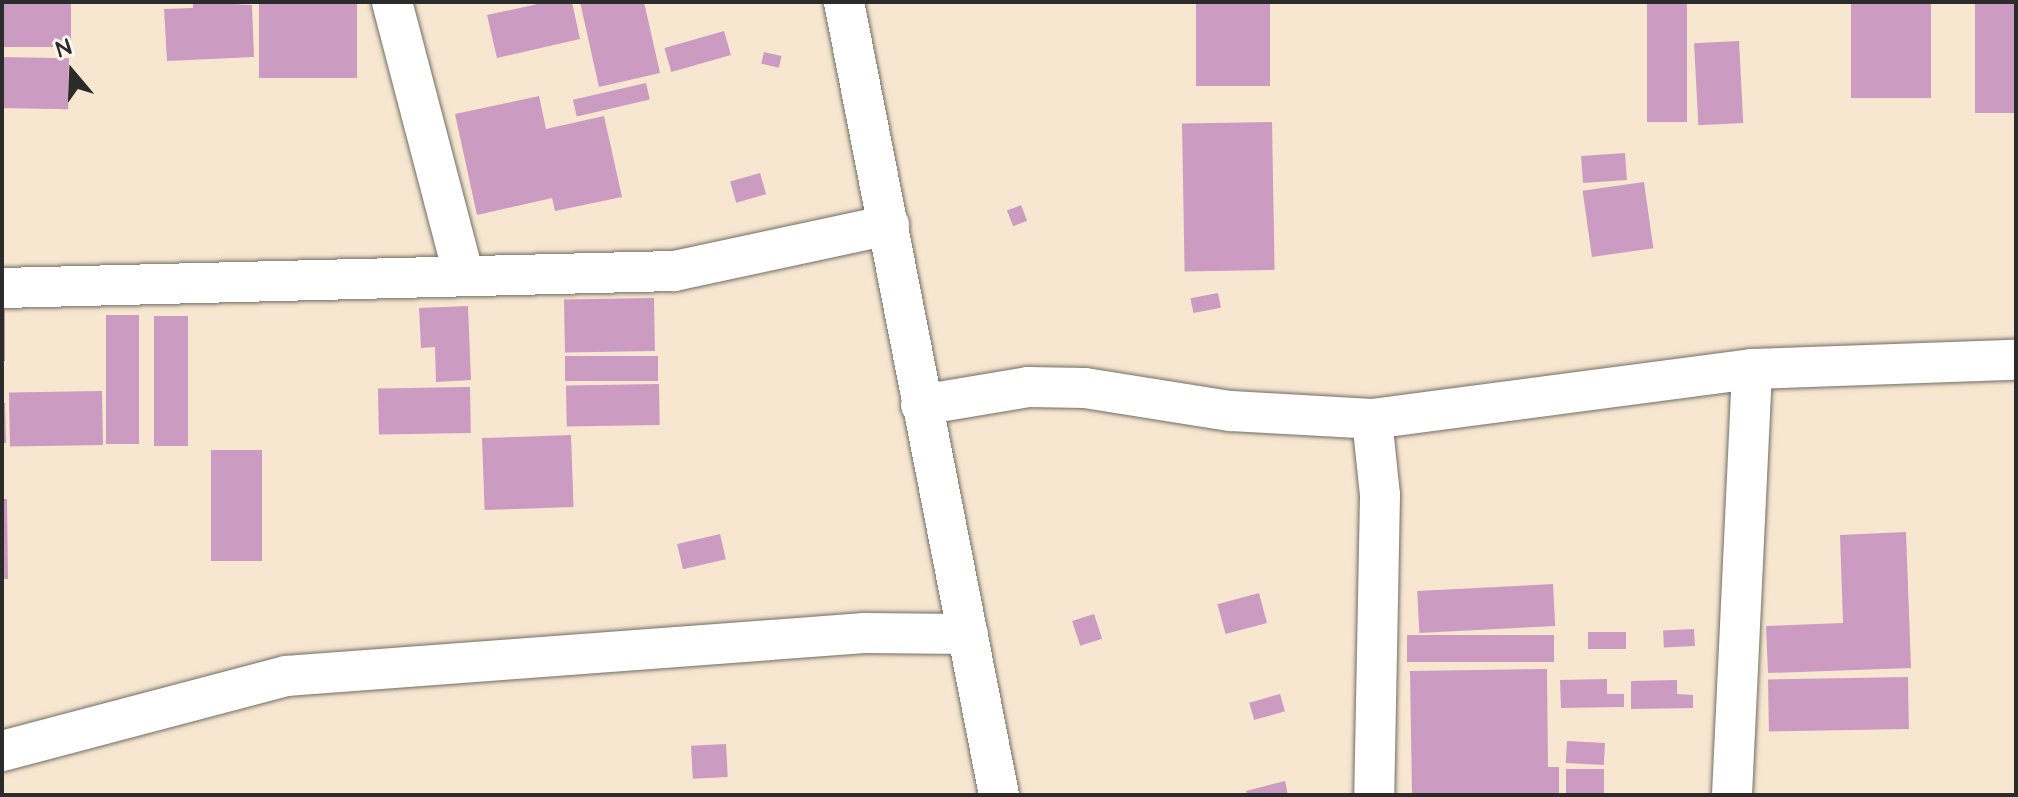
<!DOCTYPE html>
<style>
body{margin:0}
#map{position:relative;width:2018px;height:797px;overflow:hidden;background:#f7e7d1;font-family:"Architects Daughter",sans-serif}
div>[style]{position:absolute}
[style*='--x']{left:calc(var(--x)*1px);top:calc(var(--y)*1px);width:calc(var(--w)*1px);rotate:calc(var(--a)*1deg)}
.building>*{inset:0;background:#cc9bc2;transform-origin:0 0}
.roads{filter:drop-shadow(0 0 2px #726d65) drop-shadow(0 0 2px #726d65)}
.minor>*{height:40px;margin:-20px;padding:0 20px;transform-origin:20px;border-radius:20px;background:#fff}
span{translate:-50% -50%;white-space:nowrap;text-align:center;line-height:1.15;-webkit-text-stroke:6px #fbf7ec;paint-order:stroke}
.frame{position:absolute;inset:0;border:4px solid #2b2b2b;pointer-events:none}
.north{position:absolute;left:32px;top:32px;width:80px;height:80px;-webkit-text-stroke:6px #fbf7ec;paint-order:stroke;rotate:341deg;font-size:22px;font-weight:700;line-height:32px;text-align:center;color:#2b2b2b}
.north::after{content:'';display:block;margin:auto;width:28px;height:36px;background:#2b2b2b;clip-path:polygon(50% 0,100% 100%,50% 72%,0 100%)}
</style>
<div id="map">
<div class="building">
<i style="left:2px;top:2px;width:69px;height:45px"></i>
<i style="clip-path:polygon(193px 2px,252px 5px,254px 57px,167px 61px,164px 9px,193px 8px)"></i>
<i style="left:259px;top:2px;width:98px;height:76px"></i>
<i style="clip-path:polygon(547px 2px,572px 2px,580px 39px,497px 58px,487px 15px)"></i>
<i style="clip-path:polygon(580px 2px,644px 2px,660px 73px,599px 87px)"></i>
<i style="left:1196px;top:2px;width:74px;height:84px"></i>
<i style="left:1647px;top:2px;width:40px;height:120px"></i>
<i style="left:1851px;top:2px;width:80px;height:96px"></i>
<i style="left:1975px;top:2px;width:41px;height:111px"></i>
<i style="left:724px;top:31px;width:25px;height:62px;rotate:74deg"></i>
<i style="left:1739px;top:41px;width:82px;height:45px;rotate:87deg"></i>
<i style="left:764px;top:52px;width:18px;height:12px;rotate:13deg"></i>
<i style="left:2px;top:57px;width:67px;height:51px;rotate:1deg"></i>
<i style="left:646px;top:83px;width:17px;height:75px;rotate:77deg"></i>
<i style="clip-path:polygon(539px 96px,546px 129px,604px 116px,622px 197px,555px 211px,552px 198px,477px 215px,455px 114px)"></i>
<i style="left:1272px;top:122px;width:148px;height:90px;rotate:89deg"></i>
<i style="left:1625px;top:153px;width:27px;height:44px;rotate:86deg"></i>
<i style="left:760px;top:173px;width:22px;height:31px;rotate:74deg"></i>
<i style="left:1644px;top:182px;width:67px;height:62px;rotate:82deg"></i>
<i style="left:1021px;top:205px;width:17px;height:15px;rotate:69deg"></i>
<i style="left:1218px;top:293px;width:15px;height:28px;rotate:79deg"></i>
<i style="left:654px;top:298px;width:53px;height:90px;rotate:89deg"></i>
<i style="clip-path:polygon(468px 306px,471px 380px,436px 382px,435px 347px,421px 348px,419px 308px)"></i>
<i style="left:2px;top:310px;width:3px;height:51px"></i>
<i style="left:106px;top:315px;width:33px;height:129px"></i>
<i style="left:154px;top:316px;width:34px;height:130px"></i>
<i style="left:658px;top:356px;width:25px;height:93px;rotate:90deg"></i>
<i style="left:659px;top:384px;width:41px;height:93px;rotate:89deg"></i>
<i style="left:470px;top:387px;width:46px;height:92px;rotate:89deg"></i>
<i style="left:102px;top:391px;width:54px;height:93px;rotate:89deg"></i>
<i style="clip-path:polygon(2px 403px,5px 403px,6px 443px,2px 443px)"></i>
<i style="left:571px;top:435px;width:72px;height:89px;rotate:88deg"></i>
<i style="left:211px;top:450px;width:51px;height:111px"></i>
<i style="clip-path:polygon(2px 499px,7px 499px,8px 579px,2px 579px)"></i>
<i style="clip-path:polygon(1906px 532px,1911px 668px,1768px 673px,1766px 626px,1843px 623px,1840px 535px)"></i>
<i style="left:720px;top:534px;width:26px;height:44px;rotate:77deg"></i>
<i style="left:1553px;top:584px;width:42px;height:136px;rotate:87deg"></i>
<i style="left:1259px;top:593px;width:31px;height:43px;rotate:75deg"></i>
<i style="left:1094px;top:614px;width:26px;height:23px;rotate:72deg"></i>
<i style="left:1694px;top:629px;width:17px;height:31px;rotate:87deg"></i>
<i style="left:1626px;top:632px;width:17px;height:38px;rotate:90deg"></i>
<i style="left:1407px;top:635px;width:147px;height:27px"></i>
<i style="clip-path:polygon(1547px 669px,1548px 767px,1559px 767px,1559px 795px,1412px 795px,1410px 671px)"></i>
<i style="left:1908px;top:677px;width:52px;height:140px;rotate:89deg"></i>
<i style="clip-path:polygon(1607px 679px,1607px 694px,1624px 694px,1624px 707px,1561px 708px,1560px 680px)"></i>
<i style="clip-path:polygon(1677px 680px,1677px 694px,1693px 695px,1693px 708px,1631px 709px,1631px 681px)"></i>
<i style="left:1280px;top:694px;width:18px;height:32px;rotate:74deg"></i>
<i style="left:1567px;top:741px;width:38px;height:22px;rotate:3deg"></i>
<i style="left:726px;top:744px;width:33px;height:35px;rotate:87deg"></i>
<i style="left:1604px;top:769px;width:24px;height:38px;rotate:90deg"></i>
<i style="clip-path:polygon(1285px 781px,1288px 795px,1247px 795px,1246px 791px)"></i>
</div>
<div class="roads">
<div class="minor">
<i style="--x:392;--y:2;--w:280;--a:75.3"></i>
<i style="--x:844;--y:2;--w:808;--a:78.94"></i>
<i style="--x:2;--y:288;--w:672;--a:-1.45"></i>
<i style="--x:674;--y:271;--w:220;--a:-12.1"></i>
<i style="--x:921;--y:405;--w:109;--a:-9.5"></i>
<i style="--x:1028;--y:387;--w:57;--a:1"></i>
<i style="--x:1085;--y:388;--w:148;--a:9"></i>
<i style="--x:1231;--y:411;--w:141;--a:3.2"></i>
<i style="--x:1372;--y:419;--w:383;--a:-7.5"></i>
<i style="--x:1752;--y:369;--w:264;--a:-2"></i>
<i style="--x:1372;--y:419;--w:76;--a:84"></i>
<i style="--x:1380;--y:495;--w:300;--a:91.1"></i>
<i style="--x:2;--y:751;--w:294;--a:-14.8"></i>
<i style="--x:286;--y:676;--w:580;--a:-4.25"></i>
<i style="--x:864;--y:633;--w:104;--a:0.6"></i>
<i style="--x:1732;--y:795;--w:426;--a:-87.3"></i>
</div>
</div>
<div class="frame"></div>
<div class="north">N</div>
</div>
